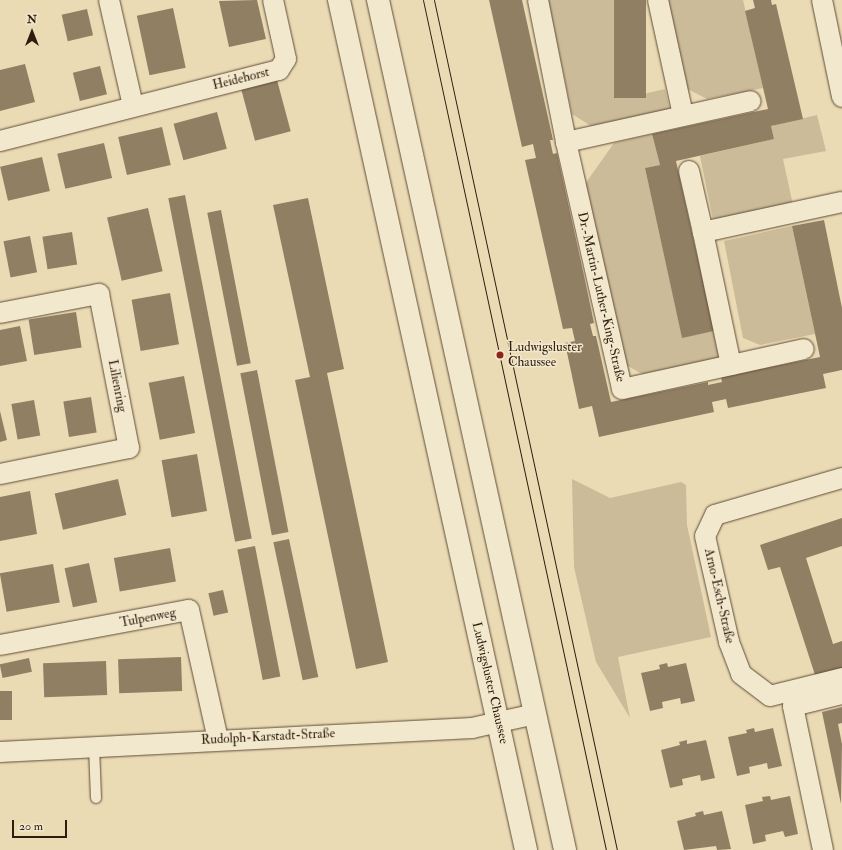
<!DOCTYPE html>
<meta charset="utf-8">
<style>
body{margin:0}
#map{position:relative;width:842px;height:850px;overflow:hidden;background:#ebdbb4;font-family:"IM FELL Double Pica",serif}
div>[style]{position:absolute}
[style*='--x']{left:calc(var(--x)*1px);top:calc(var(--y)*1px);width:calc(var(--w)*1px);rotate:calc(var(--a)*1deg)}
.green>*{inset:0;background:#cbbb98}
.building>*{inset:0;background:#917f64;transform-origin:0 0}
.roads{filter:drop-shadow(0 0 1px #5e4c37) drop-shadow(0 0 1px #5e4c37)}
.lane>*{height:10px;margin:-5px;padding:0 5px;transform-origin:5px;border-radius:5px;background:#f2e8ce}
.street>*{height:20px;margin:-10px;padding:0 10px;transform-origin:10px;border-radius:10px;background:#f2e8ce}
.secondary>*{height:22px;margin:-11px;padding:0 11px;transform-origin:11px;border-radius:11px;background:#f2e8ce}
.tram>*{height:1px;margin:-0.5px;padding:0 0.5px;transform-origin:0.5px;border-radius:0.5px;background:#2f1c0d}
.dots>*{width:11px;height:11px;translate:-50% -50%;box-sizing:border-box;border:2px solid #f2e8ce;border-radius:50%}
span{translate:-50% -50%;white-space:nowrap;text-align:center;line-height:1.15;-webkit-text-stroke:3px #f2e8ce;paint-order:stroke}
.street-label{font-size:13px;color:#2f1c0d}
.poi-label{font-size:13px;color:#2f1c0d}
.left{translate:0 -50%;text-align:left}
.north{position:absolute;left:12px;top:12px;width:40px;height:40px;-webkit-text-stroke:3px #f2e8ce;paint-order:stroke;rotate:0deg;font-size:11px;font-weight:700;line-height:16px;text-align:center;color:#2f1c0d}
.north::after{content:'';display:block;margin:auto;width:14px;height:18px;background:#2f1c0d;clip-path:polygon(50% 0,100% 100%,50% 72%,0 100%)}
.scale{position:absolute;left:12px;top:820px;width:55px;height:18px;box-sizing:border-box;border:2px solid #2f1c0d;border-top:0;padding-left:5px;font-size:12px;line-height:14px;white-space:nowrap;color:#2f1c0d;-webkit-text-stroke:3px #f2e8ce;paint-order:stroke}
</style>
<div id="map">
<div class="green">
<i style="clip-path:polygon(548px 0,614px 0,635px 96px,665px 89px,670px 110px,591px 126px,572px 114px)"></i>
<i style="clip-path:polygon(667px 0,743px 0,763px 88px,707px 99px,684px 87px)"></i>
<i style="clip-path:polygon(817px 115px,826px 151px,783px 159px,793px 205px,713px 220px,700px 156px,774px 139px,771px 126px)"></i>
<i style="clip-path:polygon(652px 134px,660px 165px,645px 168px,682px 337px,714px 331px,720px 357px,644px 375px,626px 365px,585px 184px,614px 143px)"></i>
<i style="clip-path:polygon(792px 226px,815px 334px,760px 345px,743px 338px,724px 241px)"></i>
<i style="clip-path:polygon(572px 479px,610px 498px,681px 482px,686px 485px,687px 525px,711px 637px,618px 657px,630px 718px,596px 662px,574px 567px)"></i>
</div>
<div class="building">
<i style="clip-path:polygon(257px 0,266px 39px,229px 47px,219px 1px)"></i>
<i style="clip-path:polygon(489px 0,522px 0,553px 140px,550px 140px,553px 154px,557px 153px,583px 271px,594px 323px,590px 324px,593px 336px,596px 336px,611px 402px,708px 382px,708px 385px,722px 382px,721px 377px,820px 357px,792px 226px,824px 220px,842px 308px,842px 370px,823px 374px,826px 388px,728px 408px,726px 399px,712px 402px,714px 412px,599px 437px,592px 406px,579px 409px,565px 343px,575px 341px,572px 328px,563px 329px,525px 160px,536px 158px,534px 149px,533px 144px,522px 147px)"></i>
<i style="left:614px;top:0;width:32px;height:98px"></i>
<i style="clip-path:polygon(753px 0,771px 0,772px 5px,776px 4px,803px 119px,771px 126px,774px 139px,676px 161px,714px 331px,682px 338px,645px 168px,660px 165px,652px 134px,768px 109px,745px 11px,755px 8px)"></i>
<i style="left:173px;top:8px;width:61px;height:37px;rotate:78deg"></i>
<i style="left:87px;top:9px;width:27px;height:26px;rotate:77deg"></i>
<i style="clip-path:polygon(25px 64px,35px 102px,0 111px,0 70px)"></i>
<i style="left:100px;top:66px;width:29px;height:28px;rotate:76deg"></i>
<i style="left:277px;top:80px;width:53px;height:37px;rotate:75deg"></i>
<i style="left:217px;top:112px;width:38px;height:45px;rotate:75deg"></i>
<i style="left:162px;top:127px;width:39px;height:45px;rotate:77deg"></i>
<i style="left:104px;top:143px;width:36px;height:48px;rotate:77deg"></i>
<i style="left:42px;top:157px;width:35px;height:43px;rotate:77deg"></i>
<i style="left:185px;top:195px;width:350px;height:17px;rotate:79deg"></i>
<i style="clip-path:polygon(308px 198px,344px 369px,327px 373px,388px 662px,356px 669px,295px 380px,310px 377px,273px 205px)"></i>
<i style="left:148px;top:208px;width:65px;height:42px;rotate:77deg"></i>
<i style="left:221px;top:210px;width:156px;height:14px;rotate:79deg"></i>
<i style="left:72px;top:232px;width:33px;height:30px;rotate:81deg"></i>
<i style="left:30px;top:236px;width:37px;height:27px;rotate:79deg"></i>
<i style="left:170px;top:293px;width:52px;height:39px;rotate:80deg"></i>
<i style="left:76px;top:312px;width:36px;height:48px;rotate:81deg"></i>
<i style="clip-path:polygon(20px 326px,27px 361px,0 366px,0 330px)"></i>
<i style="left:257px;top:370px;width:165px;height:17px;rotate:79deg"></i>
<i style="left:184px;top:376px;width:58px;height:36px;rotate:79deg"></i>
<i style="left:91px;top:397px;width:36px;height:28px;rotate:81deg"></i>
<i style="left:34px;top:400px;width:36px;height:23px;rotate:80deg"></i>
<i style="clip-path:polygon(0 411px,7px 440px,0 442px)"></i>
<i style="left:197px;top:454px;width:58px;height:36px;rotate:80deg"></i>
<i style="left:118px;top:479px;width:37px;height:65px;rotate:77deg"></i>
<i style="clip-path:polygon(30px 491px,37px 534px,0 541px,0 497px)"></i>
<i style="clip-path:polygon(842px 518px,842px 546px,806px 558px,833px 644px,842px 641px,842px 668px,816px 678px,780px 567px,768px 570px,760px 545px)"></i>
<i style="left:289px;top:539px;width:141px;height:16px;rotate:78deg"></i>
<i style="left:255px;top:546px;width:133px;height:18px;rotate:79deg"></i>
<i style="left:170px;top:548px;width:34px;height:57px;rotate:80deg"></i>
<i style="left:89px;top:563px;width:40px;height:25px;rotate:78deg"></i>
<i style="left:53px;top:564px;width:39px;height:54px;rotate:80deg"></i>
<i style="left:223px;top:590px;width:23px;height:15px;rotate:77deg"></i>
<i style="left:181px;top:657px;width:34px;height:63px;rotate:88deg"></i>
<i style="left:29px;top:658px;width:14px;height:30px;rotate:78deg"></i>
<i style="left:106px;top:661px;width:34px;height:63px;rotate:88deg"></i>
<i style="clip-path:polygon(667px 663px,668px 667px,686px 663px,695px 701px,681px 704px,680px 698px,662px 702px,663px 708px,650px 711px,641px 673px,660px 669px,659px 665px)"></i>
<i style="left:0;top:691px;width:12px;height:29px"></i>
<i style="clip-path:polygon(842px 707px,842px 723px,838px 724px,842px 744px,841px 804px,822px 712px)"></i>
<i style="clip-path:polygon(754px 728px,755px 732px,773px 728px,782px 766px,768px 769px,767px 763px,749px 767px,750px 773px,737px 776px,728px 737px,747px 733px,746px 730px)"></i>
<i style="clip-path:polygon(687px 740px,687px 744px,706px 740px,715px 778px,701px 781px,700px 775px,682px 779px,683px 785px,670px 788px,661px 750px,680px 745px,679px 742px)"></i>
<i style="clip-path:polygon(770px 796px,771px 800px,790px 796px,798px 834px,785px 837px,783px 831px,765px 835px,766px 841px,753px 844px,745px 805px,763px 801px,762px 797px)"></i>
<i style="clip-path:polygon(703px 811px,704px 815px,722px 811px,731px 849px,717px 850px,716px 846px,684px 850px,677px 821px,696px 816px,695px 813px)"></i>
</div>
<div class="roads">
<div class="lane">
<i style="--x:94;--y:746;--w:52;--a:87.8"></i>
</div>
<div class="street">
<i style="--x:109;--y:0;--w:109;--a:77.2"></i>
<i style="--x:538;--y:0;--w:145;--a:78.8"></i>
<i style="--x:566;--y:142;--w:253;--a:77.2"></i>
<i style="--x:622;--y:389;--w:186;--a:-12.4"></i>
<i style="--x:658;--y:0;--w:118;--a:77.7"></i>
<i style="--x:822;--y:0;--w:99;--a:78.3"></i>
<i style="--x:0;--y:141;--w:288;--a:-14.3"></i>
<i style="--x:279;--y:70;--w:13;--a:-58"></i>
<i style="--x:286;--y:59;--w:60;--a:-102.4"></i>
<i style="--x:566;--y:142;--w:189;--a:-12.5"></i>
<i style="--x:689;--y:171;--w:63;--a:77.1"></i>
<i style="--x:0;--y:313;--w:101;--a:-10.9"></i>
<i style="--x:99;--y:294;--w:157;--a:79"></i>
<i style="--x:129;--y:448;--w:132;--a:168.6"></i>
<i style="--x:731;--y:365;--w:136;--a:-101.9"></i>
<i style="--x:703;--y:232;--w:142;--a:-12.2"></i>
<i style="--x:842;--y:478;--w:132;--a:163.8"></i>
<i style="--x:715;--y:515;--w:23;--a:115"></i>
<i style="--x:705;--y:536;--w:109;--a:77.2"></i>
<i style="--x:729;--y:642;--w:34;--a:69"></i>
<i style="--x:741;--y:674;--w:36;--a:37"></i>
<i style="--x:770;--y:696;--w:74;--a:-14"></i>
<i style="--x:0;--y:645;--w:192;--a:-10.5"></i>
<i style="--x:189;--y:610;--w:133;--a:77.4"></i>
<i style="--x:0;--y:752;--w:473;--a:-2.9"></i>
<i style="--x:472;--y:728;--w:65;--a:-12.5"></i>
<i style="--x:823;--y:850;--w:147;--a:-101.8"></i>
<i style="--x:793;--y:706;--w:50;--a:-13.8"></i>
</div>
<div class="secondary">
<i style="--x:339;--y:0;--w:870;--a:77.59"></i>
<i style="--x:378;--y:0;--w:870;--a:77.59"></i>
</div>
</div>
<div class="tram">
<i style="--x:423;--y:0;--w:869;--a:77.85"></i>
<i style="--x:434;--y:0;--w:869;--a:77.85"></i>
</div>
<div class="dots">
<i style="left:500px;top:355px;background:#8f2418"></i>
</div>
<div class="street-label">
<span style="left:241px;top:79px;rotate:-14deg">Heidehorst</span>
<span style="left:601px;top:297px;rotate:77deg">Dr.-Martin-Luther-King-Straße</span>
<span style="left:117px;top:386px;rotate:79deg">Lilienring</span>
<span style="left:719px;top:596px;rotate:77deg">Arno-Esch-Straße</span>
<span style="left:148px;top:618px;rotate:-11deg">Tulpenweg</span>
<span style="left:490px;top:683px;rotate:77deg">Ludwigsluster Chaussee</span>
<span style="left:268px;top:737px;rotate:-3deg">Rudolph-Karstadt-Straße</span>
</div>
<div class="poi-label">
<span class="left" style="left:508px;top:355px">Ludwigsluster<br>Chaussee</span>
</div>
<div class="north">N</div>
<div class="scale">20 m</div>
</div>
